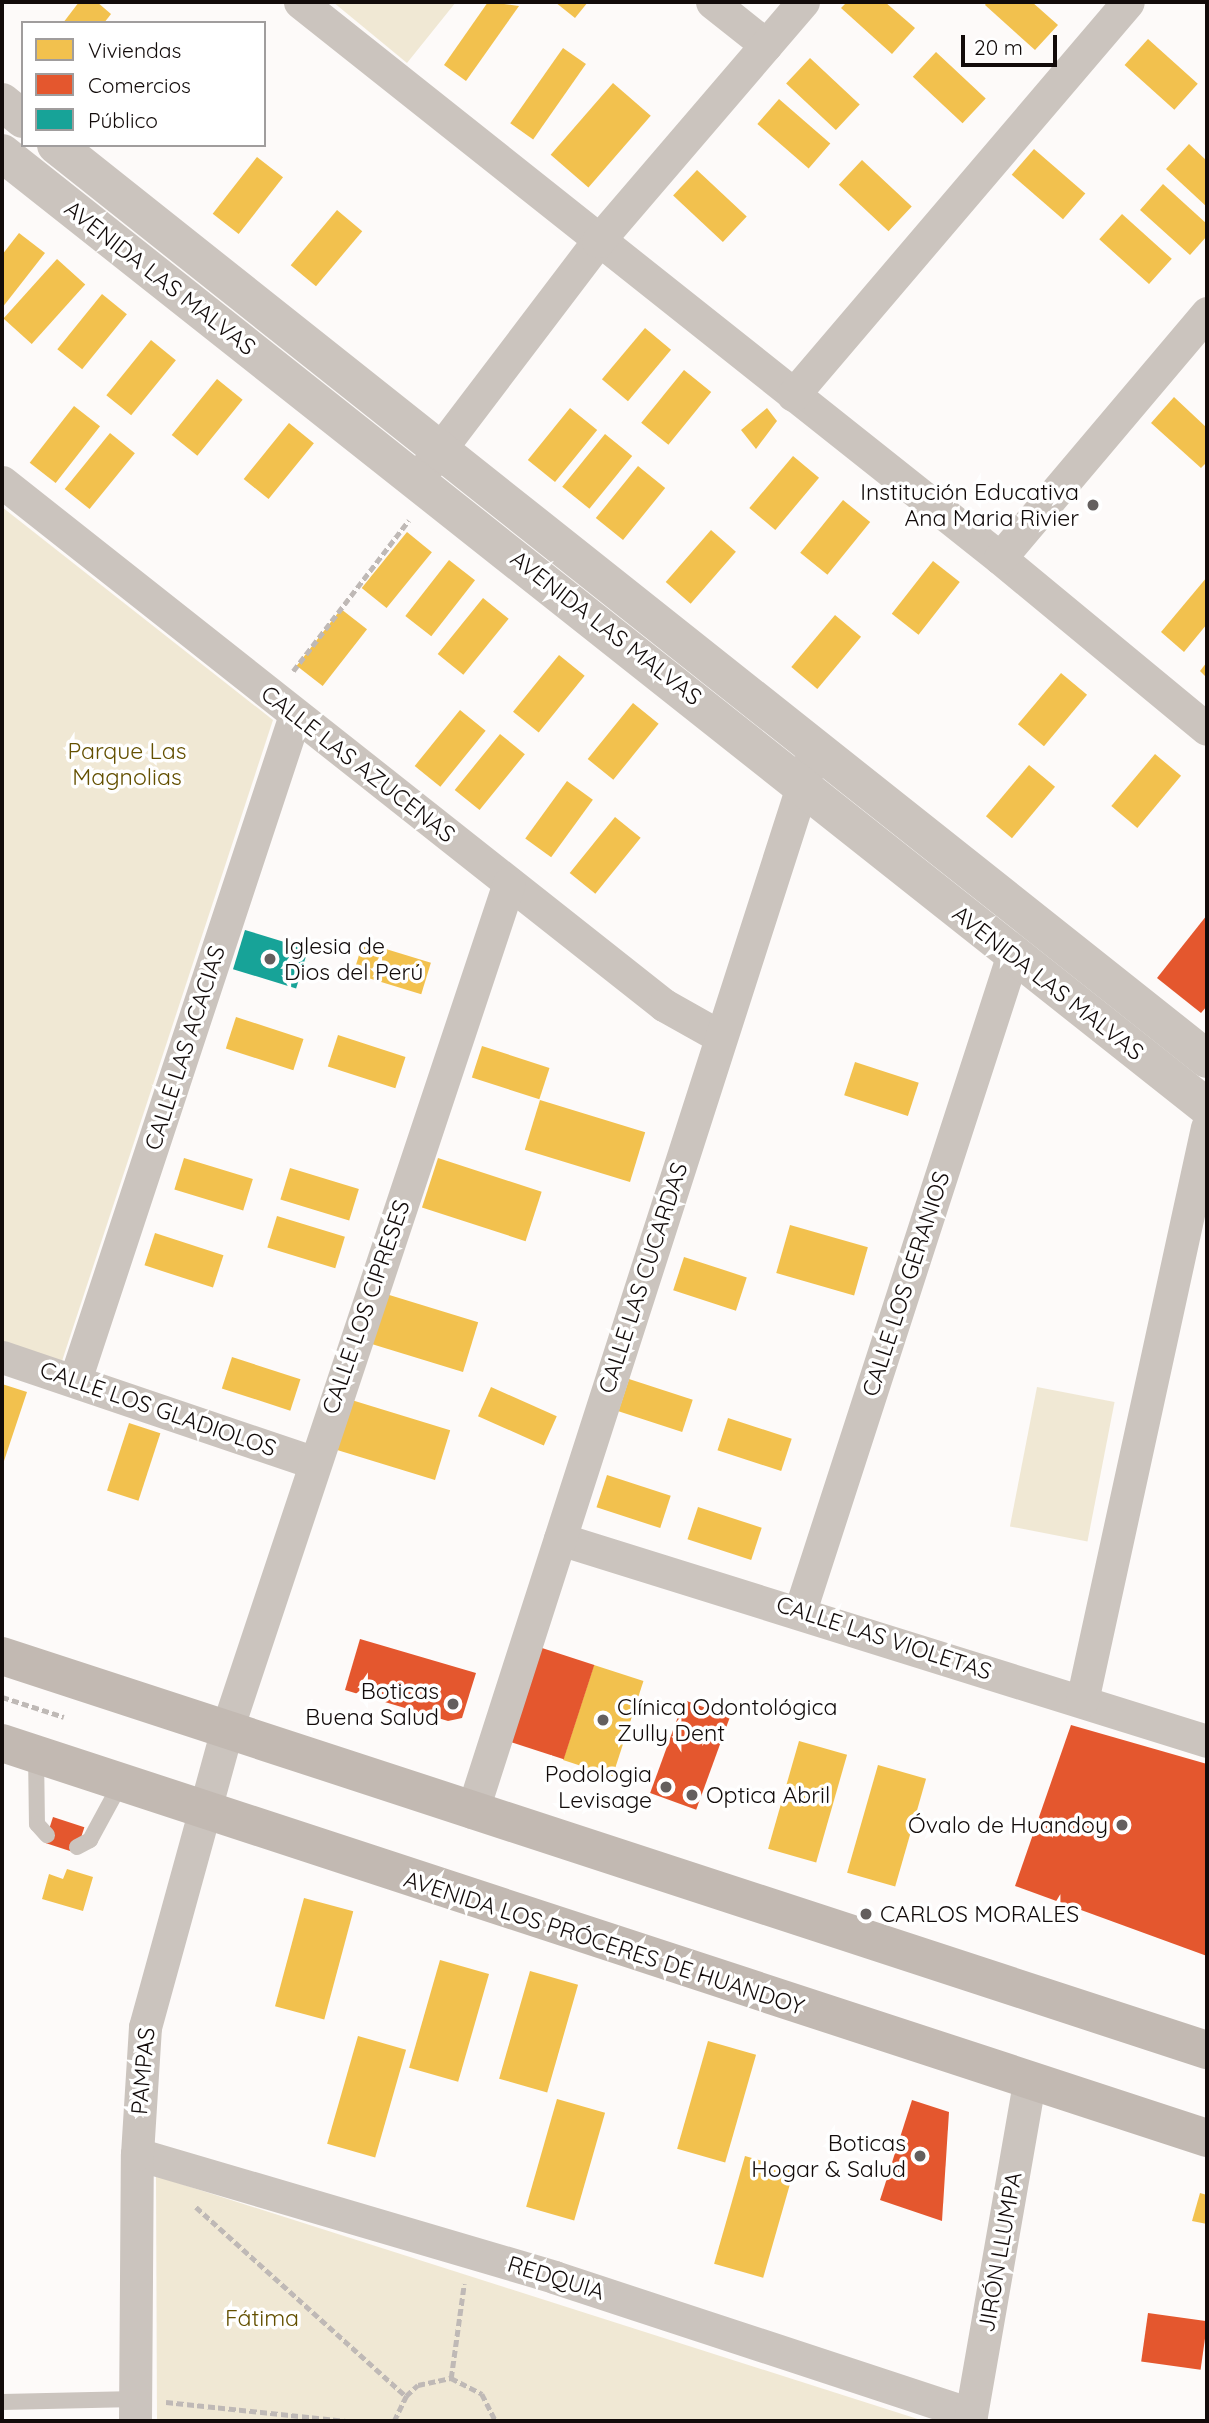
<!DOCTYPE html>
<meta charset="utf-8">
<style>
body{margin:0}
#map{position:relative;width:1209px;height:2423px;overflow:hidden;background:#fdfaf9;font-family:Quicksand,sans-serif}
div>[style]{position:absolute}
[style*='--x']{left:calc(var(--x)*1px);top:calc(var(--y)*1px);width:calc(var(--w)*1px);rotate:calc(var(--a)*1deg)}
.green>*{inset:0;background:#f0e8d4;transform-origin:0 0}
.homes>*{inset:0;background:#f2c14e;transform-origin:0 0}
.shops>*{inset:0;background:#e4572e;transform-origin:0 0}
.public>*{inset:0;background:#17a398;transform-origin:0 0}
.path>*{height:4.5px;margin-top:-2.25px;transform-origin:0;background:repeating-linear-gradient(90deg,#bfb9b6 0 7px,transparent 0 10.5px)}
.service>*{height:16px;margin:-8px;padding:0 8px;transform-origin:8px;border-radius:8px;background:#cbc4be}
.minor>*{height:33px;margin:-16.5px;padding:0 16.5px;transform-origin:16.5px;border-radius:16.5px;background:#cbc4be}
.tertiary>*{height:38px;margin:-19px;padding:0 19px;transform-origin:19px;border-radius:19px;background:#cbc4be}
.secondary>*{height:38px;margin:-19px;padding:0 19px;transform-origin:19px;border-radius:19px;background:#c2b9b2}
.dots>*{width:19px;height:19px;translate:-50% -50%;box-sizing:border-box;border:4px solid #fff;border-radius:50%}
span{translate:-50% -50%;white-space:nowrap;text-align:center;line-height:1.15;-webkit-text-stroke:7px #fff;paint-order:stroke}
.street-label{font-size:23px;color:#120b0a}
.poi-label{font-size:23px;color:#120b0a}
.right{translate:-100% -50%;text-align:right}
.left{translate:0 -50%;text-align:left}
.park-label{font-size:23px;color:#645000}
.frame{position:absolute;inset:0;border:4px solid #120b0a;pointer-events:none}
.legend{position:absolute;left:21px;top:21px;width:245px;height:126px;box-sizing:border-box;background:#fff;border:2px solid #a09d9d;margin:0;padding:9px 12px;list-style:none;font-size:21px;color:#120b0a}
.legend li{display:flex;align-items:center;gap:14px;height:35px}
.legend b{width:35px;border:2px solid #a09d9d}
.scale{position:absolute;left:961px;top:35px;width:96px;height:32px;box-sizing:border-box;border:4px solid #120b0a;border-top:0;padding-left:9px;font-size:21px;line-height:24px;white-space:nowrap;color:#120b0a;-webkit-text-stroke:5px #fff;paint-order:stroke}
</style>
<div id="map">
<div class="green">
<i style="clip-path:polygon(333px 2px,456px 2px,407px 63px)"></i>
<i style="clip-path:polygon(2px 507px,273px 720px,62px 1361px,2px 1342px)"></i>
<i style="left:1037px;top:1387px;width:79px;height:142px;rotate:11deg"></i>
<i style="clip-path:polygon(156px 2176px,924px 2421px,157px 2421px)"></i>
</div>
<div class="homes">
<i style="clip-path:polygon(79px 2px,97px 2px,111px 14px,104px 23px,63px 23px)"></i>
<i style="clip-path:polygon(488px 2px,519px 6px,466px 81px,444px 65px)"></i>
<i style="clip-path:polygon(555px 2px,588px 2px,575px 18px)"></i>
<i style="clip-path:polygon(847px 2px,885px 2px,915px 28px,892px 54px,841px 8px)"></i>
<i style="clip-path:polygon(987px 2px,1032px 2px,1058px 25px,1035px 50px,985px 5px)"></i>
<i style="left:1148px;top:39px;width:67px;height:35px;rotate:42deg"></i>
<i style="left:563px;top:48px;width:28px;height:92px;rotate:35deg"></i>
<i style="left:936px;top:52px;width:68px;height:34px;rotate:43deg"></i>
<i style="left:810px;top:58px;width:68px;height:35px;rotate:43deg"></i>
<i style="left:613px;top:83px;width:50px;height:95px;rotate:41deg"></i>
<i style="left:779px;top:99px;width:68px;height:33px;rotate:41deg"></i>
<i style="clip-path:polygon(1189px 144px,1207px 161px,1207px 207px,1166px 169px)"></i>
<i style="left:1034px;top:149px;width:68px;height:34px;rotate:41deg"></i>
<i style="left:257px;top:157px;width:33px;height:72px;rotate:38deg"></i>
<i style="left:862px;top:160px;width:68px;height:34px;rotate:43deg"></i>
<i style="left:697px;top:170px;width:68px;height:35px;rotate:43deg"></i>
<i style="clip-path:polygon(1163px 184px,1207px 224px,1207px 236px,1190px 255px,1140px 210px)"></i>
<i style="left:337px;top:210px;width:33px;height:72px;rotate:40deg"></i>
<i style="left:1122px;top:214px;width:67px;height:34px;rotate:42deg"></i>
<i style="clip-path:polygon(19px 233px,45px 253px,2px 308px,2px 255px)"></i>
<i style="left:57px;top:259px;width:38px;height:80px;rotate:42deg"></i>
<i style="left:102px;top:294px;width:32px;height:71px;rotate:39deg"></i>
<i style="left:645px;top:328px;width:34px;height:67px;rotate:40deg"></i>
<i style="left:151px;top:340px;width:32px;height:71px;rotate:39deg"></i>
<i style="left:684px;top:370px;width:35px;height:68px;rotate:39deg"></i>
<i style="left:217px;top:379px;width:33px;height:72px;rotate:39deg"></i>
<i style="clip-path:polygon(1174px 397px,1207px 428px,1207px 462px,1201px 468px,1151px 423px)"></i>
<i style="left:74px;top:406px;width:33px;height:72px;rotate:38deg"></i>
<i style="left:570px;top:408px;width:35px;height:67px;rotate:39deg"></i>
<i style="clip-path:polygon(767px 408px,777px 421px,756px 449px,741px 430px)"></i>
<i style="left:289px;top:423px;width:32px;height:72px;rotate:39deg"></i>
<i style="left:110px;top:433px;width:32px;height:72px;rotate:39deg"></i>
<i style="left:605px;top:434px;width:35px;height:68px;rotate:39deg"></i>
<i style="left:793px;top:456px;width:34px;height:68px;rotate:40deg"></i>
<i style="left:638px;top:466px;width:35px;height:67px;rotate:39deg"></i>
<i style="left:843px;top:500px;width:35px;height:68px;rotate:39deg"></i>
<i style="left:711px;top:530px;width:33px;height:69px;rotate:41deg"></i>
<i style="left:407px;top:532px;width:32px;height:72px;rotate:39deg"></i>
<i style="left:449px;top:560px;width:33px;height:71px;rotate:38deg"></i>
<i style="left:933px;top:561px;width:34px;height:67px;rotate:38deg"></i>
<i style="clip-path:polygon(1207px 577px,1207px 624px,1184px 652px,1161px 632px)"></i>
<i style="left:483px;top:598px;width:33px;height:72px;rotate:39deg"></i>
<i style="left:341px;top:609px;width:33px;height:72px;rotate:38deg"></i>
<i style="left:835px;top:615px;width:34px;height:68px;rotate:40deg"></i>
<i style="left:559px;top:655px;width:33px;height:73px;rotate:39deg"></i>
<i style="clip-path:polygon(1207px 662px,1207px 678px,1200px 671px)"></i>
<i style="left:1061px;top:673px;width:34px;height:67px;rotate:40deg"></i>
<i style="left:633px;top:703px;width:33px;height:72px;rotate:39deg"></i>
<i style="left:460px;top:710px;width:33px;height:72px;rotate:39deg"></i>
<i style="left:500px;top:734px;width:32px;height:72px;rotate:39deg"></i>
<i style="left:1155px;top:754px;width:34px;height:68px;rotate:40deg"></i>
<i style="left:1029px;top:765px;width:34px;height:67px;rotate:40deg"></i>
<i style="left:567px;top:781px;width:32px;height:71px;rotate:36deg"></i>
<i style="left:615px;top:817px;width:33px;height:72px;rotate:39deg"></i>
<i style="left:363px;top:942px;width:71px;height:33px;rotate:17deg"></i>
<i style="left:236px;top:1017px;width:71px;height:33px;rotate:18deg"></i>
<i style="left:338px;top:1035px;width:71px;height:33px;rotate:18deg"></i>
<i style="left:482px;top:1046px;width:71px;height:33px;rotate:18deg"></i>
<i style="left:855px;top:1062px;width:67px;height:35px;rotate:18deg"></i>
<i style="left:540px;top:1100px;width:110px;height:52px;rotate:17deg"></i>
<i style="left:184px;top:1158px;width:72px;height:33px;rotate:17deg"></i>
<i style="left:438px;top:1158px;width:109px;height:52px;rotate:18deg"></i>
<i style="left:290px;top:1168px;width:72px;height:33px;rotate:17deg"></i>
<i style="left:277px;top:1216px;width:71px;height:33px;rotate:17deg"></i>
<i style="left:790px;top:1225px;width:81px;height:50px;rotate:16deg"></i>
<i style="left:155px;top:1233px;width:72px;height:34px;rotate:18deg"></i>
<i style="left:684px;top:1257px;width:66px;height:35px;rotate:18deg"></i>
<i style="left:373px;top:1290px;width:110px;height:52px;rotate:17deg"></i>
<i style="left:232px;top:1357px;width:72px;height:33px;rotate:18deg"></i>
<i style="left:629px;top:1379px;width:67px;height:34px;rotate:18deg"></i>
<i style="clip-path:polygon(2px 1384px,27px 1392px,4px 1461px,2px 1460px)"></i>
<i style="left:491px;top:1387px;width:72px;height:32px;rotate:24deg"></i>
<i style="left:345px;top:1398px;width:110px;height:52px;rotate:17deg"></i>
<i style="left:728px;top:1418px;width:67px;height:34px;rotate:18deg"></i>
<i style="left:129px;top:1423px;width:33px;height:71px;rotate:18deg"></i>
<i style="left:607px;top:1475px;width:67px;height:34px;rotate:18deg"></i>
<i style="left:698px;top:1507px;width:67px;height:34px;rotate:18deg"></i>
<i style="left:594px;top:1665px;width:52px;height:100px;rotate:18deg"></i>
<i style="left:799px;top:1741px;width:50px;height:112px;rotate:16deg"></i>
<i style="left:878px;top:1765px;width:50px;height:112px;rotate:16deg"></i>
<i style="clip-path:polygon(67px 1869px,93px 1877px,83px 1911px,42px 1899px,49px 1874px,63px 1879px)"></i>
<i style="left:304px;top:1898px;width:51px;height:112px;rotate:15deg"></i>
<i style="left:440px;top:1960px;width:51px;height:112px;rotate:16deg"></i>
<i style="left:530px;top:1971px;width:50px;height:112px;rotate:16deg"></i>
<i style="left:358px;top:2036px;width:50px;height:112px;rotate:16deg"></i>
<i style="left:708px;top:2041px;width:50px;height:112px;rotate:16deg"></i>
<i style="left:557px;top:2099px;width:50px;height:112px;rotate:16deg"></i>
<i style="left:745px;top:2156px;width:51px;height:112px;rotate:16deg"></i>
<i style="clip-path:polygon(1200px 2193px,1207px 2195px,1207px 2224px,1192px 2221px)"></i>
</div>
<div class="shops">
<i style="clip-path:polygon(1207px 915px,1207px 1006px,1201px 1013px,1157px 978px)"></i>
<i style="clip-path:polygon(360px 1639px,476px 1673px,462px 1718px,448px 1721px,345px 1690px)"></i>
<i style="left:542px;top:1648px;width:55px;height:99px;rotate:18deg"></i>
<i style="left:684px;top:1700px;width:49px;height:99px;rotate:20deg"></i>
<i style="clip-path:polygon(1071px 1725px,1207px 1764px,1207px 1956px,1015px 1886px)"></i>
<i style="left:53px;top:1817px;width:33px;height:27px;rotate:18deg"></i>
<i style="clip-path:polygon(912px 2100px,949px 2112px,942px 2221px,880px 2200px)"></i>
<i style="left:1148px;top:2313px;width:60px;height:49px;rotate:8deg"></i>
</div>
<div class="public">
<i style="left:245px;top:930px;width:66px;height:41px;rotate:17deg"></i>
</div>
<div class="path">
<i style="--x:293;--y:671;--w:190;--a:-52.5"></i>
<i style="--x:2;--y:1697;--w:65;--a:17.9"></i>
<i style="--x:196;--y:2207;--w:283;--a:42"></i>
<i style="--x:451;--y:2378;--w:95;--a:-82.1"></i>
<i style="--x:166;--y:2402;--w:181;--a:6"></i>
<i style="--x:394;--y:2421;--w:28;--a:-64"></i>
<i style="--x:406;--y:2396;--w:16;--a:-43"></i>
<i style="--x:418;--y:2385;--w:34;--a:-12"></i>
<i style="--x:451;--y:2378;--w:35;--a:27"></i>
<i style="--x:482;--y:2394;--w:30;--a:63"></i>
</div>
<div class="service">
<i style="--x:36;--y:1754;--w:70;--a:89.2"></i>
<i style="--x:37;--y:1824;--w:15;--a:48"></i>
<i style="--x:77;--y:1847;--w:15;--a:-28"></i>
<i style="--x:90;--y:1840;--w:65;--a:-61.5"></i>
<i style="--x:2;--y:2402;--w:134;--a:-1.3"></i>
</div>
<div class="minor">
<i style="--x:300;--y:2;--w:894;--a:38.46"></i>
<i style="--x:1000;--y:558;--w:268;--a:39.6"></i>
<i style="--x:712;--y:2;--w:69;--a:38.5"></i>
<i style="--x:793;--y:395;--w:516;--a:-49.56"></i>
<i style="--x:425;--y:469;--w:286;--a:-52.8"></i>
<i style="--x:598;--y:241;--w:315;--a:-49.4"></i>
<i style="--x:2;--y:482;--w:844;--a:38.31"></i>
<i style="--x:664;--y:1005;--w:65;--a:29.3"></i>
<i style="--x:1000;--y:558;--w:321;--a:-49.8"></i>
<i style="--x:2;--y:1357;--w:328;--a:18.7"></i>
<i style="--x:75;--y:1380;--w:700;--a:-71.69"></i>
<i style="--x:560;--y:1539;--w:678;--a:17.34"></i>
<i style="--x:800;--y:1611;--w:688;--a:-72.04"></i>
<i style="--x:1082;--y:1701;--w:587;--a:-77.71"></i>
<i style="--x:472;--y:1812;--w:1103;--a:-72.16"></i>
<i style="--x:137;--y:2154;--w:435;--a:16.4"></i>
<i style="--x:554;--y:2277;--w:439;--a:18.2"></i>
<i style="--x:135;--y:2421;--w:267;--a:-89.6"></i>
<i style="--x:137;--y:2154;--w:127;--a:-86.4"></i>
<i style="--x:145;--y:2027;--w:306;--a:-74.6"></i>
<i style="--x:226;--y:1732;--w:895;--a:-71.57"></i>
<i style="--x:970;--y:2421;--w:343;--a:-80.1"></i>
</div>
<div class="tertiary">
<i style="--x:2;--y:102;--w:27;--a:39"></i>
<i style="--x:56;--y:145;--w:1470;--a:38.45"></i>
<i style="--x:2;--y:153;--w:1537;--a:38.37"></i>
</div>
<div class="secondary">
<i style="--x:2;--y:1656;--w:1268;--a:18.11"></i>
<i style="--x:2;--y:1743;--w:1268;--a:18.15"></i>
</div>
<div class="dots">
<i style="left:1093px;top:505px;background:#645f5e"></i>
<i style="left:270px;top:959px;background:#645f5e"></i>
<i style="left:453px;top:1704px;background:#645f5e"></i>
<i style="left:603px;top:1720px;background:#645f5e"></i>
<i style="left:666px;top:1787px;background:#645f5e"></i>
<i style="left:692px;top:1795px;background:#645f5e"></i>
<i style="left:1122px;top:1825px;background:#645f5e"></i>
<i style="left:866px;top:1914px;background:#645f5e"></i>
<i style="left:920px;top:2156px;background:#645f5e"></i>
</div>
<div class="street-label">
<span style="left:160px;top:278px;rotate:38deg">AVENIDA LAS MALVAS</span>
<span style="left:606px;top:628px;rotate:38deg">AVENIDA LAS MALVAS</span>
<span style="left:358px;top:764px;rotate:38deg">CALLE LAS AZUCENAS</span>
<span style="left:1048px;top:983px;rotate:38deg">AVENIDA LAS MALVAS</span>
<span style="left:185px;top:1048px;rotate:-72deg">CALLE LAS ACACIAS</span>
<span style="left:643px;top:1278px;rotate:-72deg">CALLE LAS CUCARDAS</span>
<span style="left:906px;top:1284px;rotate:-72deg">CALLE LOS GERANIOS</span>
<span style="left:366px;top:1307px;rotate:-71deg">CALLE LOS CIPRESES</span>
<span style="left:158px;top:1409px;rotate:19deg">CALLE LOS GLADIOLOS</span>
<span style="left:884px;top:1638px;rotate:18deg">CALLE LAS VIOLETAS</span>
<span style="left:604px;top:1943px;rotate:18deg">AVENIDA LOS PRÓCERES DE HUANDOY</span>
<span style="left:143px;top:2071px;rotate:-85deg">PAMPAS</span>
<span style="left:1000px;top:2252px;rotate:-80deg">JIRÓN LLUMPA</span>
<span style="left:556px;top:2278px;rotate:17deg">REDQUIA</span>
</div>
<div class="poi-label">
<span class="right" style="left:1079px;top:505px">Institución Educativa<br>Ana Maria Rivier</span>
<span class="left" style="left:284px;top:959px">Iglesia de<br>Dios del Perú</span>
<span class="right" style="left:439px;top:1704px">Boticas<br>Buena Salud</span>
<span class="left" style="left:617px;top:1720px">Clínica Odontológica<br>Zully Dent</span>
<span class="right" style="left:652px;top:1787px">Podologia<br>Levisage</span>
<span class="left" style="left:706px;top:1795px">Optica Abril</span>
<span class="right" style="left:1108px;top:1825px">Óvalo de Huandoy</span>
<span class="left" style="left:880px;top:1914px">CARLOS MORALES</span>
<span class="right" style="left:906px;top:2156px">Boticas<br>Hogar &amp; Salud</span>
</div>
<div class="park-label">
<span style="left:127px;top:764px">Parque Las<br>Magnolias</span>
<span style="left:262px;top:2318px">Fátima</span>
</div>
<div class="frame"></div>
<ul class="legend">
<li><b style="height:19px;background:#f2c14e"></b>Viviendas</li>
<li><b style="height:19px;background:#e4572e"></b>Comercios</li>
<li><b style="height:19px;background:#17a398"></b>Público</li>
</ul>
<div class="scale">20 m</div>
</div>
